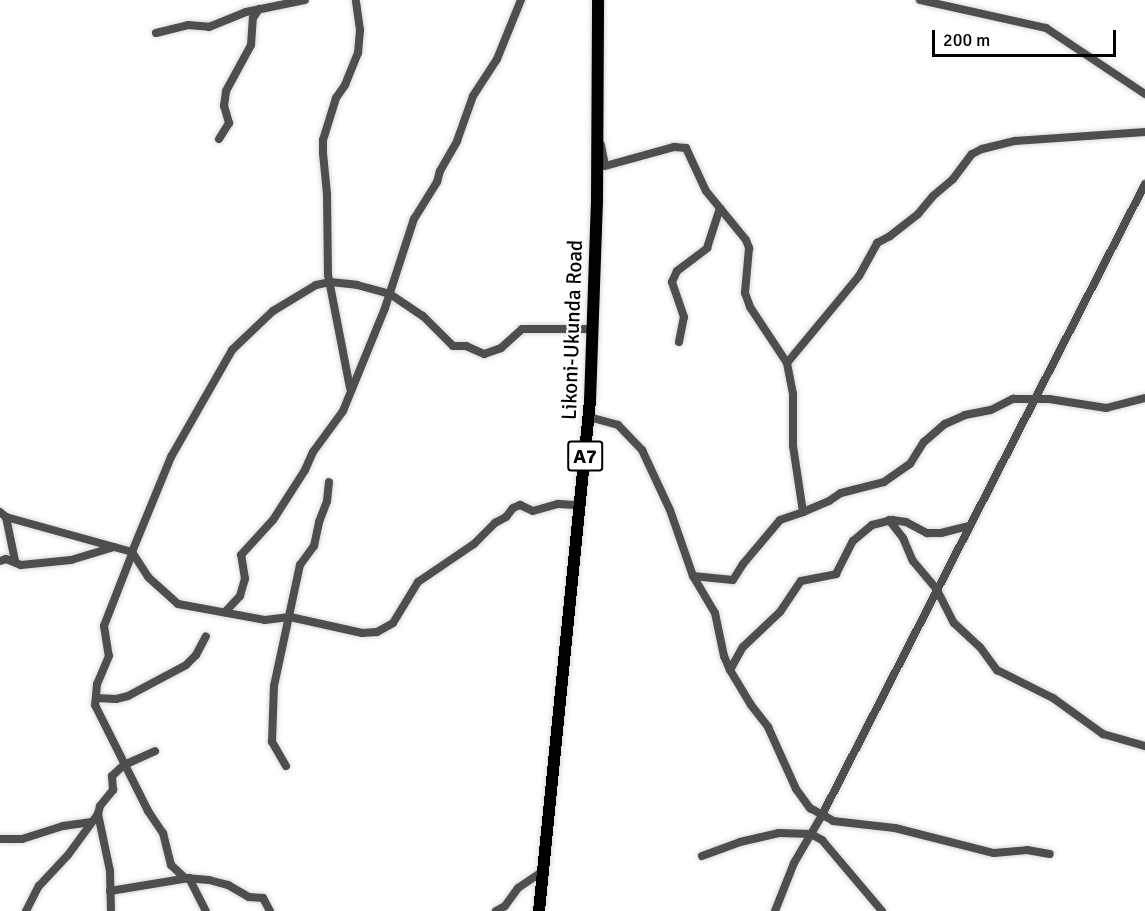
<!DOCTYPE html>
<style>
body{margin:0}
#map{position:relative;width:1145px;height:911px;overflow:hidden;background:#fff;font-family:Signika,sans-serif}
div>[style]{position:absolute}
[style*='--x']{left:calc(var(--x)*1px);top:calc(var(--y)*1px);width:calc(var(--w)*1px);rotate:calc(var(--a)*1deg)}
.roads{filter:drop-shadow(0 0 2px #dbdbdb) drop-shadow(0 0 2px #dbdbdb)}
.minor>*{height:8px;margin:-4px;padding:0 4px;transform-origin:4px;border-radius:4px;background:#4e4e4e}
.highway>*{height:12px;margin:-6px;padding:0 6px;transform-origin:6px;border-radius:6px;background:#000}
span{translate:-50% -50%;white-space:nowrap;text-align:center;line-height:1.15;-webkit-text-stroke:4.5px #fff;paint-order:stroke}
.shield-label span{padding:2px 4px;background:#fff;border:2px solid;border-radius:4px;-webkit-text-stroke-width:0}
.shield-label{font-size:20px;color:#000;font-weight:700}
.street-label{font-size:21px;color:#000}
.scale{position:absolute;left:932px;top:30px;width:184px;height:27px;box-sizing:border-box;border:3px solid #000;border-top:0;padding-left:8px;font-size:18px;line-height:21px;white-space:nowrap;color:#000;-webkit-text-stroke:4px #fff;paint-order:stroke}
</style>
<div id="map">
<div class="roads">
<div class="minor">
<i style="--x:920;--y:0;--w:129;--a:12.5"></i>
<i style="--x:1046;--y:28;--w:119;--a:33.7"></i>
<i style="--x:156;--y:33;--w:33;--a:-14"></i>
<i style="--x:188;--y:25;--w:21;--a:5"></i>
<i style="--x:209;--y:27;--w:40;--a:-22"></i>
<i style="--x:246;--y:12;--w:60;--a:-11.5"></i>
<i style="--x:219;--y:139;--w:19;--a:-58"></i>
<i style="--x:229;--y:123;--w:18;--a:-106"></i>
<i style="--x:224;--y:106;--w:15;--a:-82"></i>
<i style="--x:226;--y:91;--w:52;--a:-61.5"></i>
<i style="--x:251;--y:45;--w:27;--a:-86"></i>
<i style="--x:253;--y:18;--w:11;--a:-56"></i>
<i style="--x:601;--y:145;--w:21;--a:79"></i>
<i style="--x:605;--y:166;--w:72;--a:-15.4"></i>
<i style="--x:674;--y:147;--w:12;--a:5"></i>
<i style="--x:686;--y:148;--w:47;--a:65.1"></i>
<i style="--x:706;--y:191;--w:63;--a:50.8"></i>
<i style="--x:746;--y:240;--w:9;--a:69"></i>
<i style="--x:749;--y:248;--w:45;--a:95.1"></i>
<i style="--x:745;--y:293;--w:15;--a:70"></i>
<i style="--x:750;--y:307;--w:67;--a:56.5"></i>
<i style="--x:679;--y:342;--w:25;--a:-79"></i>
<i style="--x:684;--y:317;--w:37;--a:-109"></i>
<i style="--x:672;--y:282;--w:12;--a:-66"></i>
<i style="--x:677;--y:271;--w:38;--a:-37"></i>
<i style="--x:707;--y:248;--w:42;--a:-72"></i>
<i style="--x:350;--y:388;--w:115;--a:-101"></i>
<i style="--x:328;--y:275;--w:81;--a:-90.7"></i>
<i style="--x:327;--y:194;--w:41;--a:-95.6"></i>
<i style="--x:323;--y:153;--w:13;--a:-90"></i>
<i style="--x:323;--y:140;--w:44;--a:-72.8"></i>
<i style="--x:336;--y:98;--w:16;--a:-55"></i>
<i style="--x:345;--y:85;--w:35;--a:-68"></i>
<i style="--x:358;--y:53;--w:23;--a:-85"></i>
<i style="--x:360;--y:30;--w:30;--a:-98"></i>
<i style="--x:589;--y:417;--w:30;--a:15"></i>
<i style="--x:618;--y:425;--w:35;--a:46"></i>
<i style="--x:642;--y:450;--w:66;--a:65"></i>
<i style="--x:670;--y:510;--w:70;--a:70.8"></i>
<i style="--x:693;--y:576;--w:40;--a:5.7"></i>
<i style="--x:733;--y:580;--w:19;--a:-58"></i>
<i style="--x:743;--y:564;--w:57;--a:-49.9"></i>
<i style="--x:780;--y:520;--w:24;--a:-19"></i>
<i style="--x:803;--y:512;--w:67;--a:-98.6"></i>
<i style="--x:793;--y:446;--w:52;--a:-90"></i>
<i style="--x:793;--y:394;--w:32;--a:-101"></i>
<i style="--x:787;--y:363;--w:113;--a:-50.4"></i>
<i style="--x:859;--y:276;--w:38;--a:-61"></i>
<i style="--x:877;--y:243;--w:15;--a:-28"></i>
<i style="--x:890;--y:236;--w:36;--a:-38"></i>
<i style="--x:918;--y:214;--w:23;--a:-50"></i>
<i style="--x:933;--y:196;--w:26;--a:-40"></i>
<i style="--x:953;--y:179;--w:31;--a:-53"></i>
<i style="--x:972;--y:154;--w:11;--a:-27"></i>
<i style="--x:982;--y:149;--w:34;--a:-14"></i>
<i style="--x:1015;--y:141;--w:130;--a:-4"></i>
<i style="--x:0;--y:512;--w:8;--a:40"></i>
<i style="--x:6;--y:517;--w:131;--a:15.5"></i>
<i style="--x:132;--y:552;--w:30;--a:57"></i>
<i style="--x:148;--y:577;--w:40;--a:42"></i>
<i style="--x:178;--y:604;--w:88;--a:10.4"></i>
<i style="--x:265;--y:620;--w:25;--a:-7"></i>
<i style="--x:290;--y:617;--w:74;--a:12.5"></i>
<i style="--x:362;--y:633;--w:15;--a:-4"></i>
<i style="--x:377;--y:632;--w:18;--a:-29"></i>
<i style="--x:393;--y:623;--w:48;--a:-58.6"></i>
<i style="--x:418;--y:582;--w:68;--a:-34.2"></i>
<i style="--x:474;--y:544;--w:30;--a:-45"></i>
<i style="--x:495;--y:523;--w:13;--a:-29"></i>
<i style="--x:506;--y:517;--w:11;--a:-52"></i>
<i style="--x:513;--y:508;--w:8;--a:-23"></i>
<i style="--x:520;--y:505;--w:14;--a:25"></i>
<i style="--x:533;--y:511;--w:26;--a:-16"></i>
<i style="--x:558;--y:504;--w:22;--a:3"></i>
<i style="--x:803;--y:512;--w:28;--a:-23"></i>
<i style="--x:829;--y:501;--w:14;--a:-34"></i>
<i style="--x:841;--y:493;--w:44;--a:-14.3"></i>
<i style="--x:884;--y:482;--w:32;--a:-35"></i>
<i style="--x:910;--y:464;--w:26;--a:-58"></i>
<i style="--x:924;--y:442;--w:28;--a:-41"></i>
<i style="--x:945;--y:424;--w:22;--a:-24"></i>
<i style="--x:965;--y:415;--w:26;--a:-11"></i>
<i style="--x:991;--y:410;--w:25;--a:-27"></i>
<i style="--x:1013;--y:399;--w:36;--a:0"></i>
<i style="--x:1049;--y:399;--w:58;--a:9"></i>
<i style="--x:1106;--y:408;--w:40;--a:-14.4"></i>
<i style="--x:6;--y:517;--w:45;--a:78.4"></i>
<i style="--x:889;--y:520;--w:23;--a:52"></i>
<i style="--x:903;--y:538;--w:25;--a:67"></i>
<i style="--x:913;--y:561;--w:38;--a:50"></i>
<i style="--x:937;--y:590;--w:37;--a:63"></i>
<i style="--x:954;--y:623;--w:35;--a:43"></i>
<i style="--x:980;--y:647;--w:29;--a:54"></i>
<i style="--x:997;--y:670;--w:63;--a:26.6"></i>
<i style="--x:1053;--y:698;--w:62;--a:35.8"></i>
<i style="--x:1103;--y:734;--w:44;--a:15.9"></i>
<i style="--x:132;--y:552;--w:103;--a:-67.7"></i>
<i style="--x:171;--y:457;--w:123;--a:-60.3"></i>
<i style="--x:232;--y:350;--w:57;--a:-43.6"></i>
<i style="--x:273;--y:311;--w:50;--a:-31.2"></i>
<i style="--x:316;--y:285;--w:14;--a:-12"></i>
<i style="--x:330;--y:282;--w:27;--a:6"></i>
<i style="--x:357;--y:285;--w:34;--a:15"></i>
<i style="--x:390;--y:294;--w:40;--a:34"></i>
<i style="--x:423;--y:316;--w:42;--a:45"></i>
<i style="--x:453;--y:346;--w:13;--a:0"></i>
<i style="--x:466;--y:346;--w:20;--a:24"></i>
<i style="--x:484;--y:354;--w:18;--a:-19"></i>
<i style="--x:501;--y:348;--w:28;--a:-42"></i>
<i style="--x:522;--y:329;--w:72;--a:0"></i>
<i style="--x:132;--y:554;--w:77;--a:111.3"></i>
<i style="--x:104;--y:626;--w:30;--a:81"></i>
<i style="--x:109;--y:656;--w:30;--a:113"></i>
<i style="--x:97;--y:684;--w:21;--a:95"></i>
<i style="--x:95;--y:705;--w:119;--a:63.4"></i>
<i style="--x:148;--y:811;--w:27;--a:56"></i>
<i style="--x:163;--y:833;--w:33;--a:76"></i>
<i style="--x:171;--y:865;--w:19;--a:43"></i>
<i style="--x:185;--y:878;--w:24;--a:5"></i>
<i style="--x:209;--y:880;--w:20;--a:15"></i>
<i style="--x:228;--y:885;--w:24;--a:30"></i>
<i style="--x:249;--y:897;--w:14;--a:4"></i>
<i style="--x:263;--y:898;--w:15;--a:62"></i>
<i style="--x:0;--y:561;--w:6;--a:-18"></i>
<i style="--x:6;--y:559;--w:16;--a:22"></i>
<i style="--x:21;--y:565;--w:50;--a:-5.7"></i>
<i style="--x:71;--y:560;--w:45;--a:-16.8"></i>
<i style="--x:693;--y:576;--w:43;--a:59.3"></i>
<i style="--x:715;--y:613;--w:44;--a:78.2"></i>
<i style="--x:724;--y:656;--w:15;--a:67"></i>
<i style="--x:730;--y:670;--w:41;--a:59"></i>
<i style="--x:751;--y:705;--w:28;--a:52"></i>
<i style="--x:768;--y:727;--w:68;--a:65.7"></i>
<i style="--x:796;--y:789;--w:24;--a:54"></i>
<i style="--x:810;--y:808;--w:26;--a:29"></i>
<i style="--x:833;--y:821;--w:62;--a:6.4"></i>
<i style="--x:895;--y:828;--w:102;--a:14.2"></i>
<i style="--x:994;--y:853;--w:33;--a:-5"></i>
<i style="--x:1027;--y:850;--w:23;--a:10"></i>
<i style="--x:225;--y:612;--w:22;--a:-47"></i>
<i style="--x:240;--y:596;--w:18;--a:-74"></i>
<i style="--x:245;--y:579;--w:24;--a:-99"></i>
<i style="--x:241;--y:555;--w:47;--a:-47.6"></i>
<i style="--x:273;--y:520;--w:59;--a:-57.4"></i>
<i style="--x:305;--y:470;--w:20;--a:-66"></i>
<i style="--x:313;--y:452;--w:51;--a:-53.8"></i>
<i style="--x:343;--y:411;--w:111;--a:-67.8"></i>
<i style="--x:385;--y:308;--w:94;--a:-72"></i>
<i style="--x:414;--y:219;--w:44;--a:-58.1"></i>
<i style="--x:437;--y:182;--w:11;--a:-75"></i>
<i style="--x:440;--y:171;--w:34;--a:-60"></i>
<i style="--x:457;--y:141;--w:48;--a:-70.4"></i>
<i style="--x:473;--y:96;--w:44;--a:-57"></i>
<i style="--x:497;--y:59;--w:64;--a:-67.9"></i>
<i style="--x:730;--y:670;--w:26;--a:-61"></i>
<i style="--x:743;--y:647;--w:51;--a:-43.4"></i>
<i style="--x:780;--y:612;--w:37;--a:-56"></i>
<i style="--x:801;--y:581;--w:36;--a:-11"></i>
<i style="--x:836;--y:574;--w:37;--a:-63"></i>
<i style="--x:853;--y:541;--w:25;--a:-40"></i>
<i style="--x:872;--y:525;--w:21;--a:-14"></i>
<i style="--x:892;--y:520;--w:14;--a:8"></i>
<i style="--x:906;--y:522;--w:24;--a:28"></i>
<i style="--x:927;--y:533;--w:14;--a:0"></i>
<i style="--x:941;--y:533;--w:29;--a:-14"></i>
<i style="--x:96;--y:698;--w:20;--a:3"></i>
<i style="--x:116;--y:699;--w:12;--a:-14"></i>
<i style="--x:128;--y:696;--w:66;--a:-28.1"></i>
<i style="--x:186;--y:665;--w:14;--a:-45"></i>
<i style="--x:196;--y:655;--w:21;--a:-62"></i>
<i style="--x:286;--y:766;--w:28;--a:-120"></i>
<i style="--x:272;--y:742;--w:56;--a:-88"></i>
<i style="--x:274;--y:686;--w:124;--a:-77.9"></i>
<i style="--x:300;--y:565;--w:24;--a:-54"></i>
<i style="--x:314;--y:546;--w:25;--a:-78"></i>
<i style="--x:319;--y:522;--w:22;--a:-69"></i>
<i style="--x:327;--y:501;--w:19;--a:-84"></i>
<i style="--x:98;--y:814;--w:58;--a:78.1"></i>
<i style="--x:110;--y:871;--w:40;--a:88.6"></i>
<i style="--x:0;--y:839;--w:22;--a:0"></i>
<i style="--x:22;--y:839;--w:43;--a:-17.6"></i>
<i style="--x:63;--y:826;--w:27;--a:-8"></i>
<i style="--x:702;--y:856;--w:40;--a:-20.2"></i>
<i style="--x:740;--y:842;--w:40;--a:-13"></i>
<i style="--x:779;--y:833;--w:32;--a:2"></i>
<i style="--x:811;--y:834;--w:13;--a:29"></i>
<i style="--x:822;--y:840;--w:93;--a:49.8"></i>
<i style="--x:110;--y:891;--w:80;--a:-9.3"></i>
<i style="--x:189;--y:878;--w:37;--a:63"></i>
<i style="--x:26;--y:911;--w:28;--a:-63"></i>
<i style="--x:39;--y:886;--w:42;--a:-46.9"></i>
<i style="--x:68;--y:855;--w:51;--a:-53.8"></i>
<i style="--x:98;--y:814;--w:8;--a:-76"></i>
<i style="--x:100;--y:806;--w:21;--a:-51"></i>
<i style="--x:113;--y:790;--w:14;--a:-94"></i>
<i style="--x:112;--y:776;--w:16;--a:-43"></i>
<i style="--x:124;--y:765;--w:34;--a:-24"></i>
<i style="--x:496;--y:911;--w:10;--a:-29"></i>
<i style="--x:505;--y:906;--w:22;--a:-54"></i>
<i style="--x:518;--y:888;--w:30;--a:-34"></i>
<i style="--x:775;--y:911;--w:52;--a:-68.4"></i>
<i style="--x:794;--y:863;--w:53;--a:-59.6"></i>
<i style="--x:821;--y:817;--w:711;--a:-62.89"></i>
</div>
<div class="highway">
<i style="--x:539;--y:911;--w:513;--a:-84.29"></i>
<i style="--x:590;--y:401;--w:200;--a:-88"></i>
<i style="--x:597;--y:201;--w:201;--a:-89.7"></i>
</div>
</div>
<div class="shield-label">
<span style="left:585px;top:456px">A7</span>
</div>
<div class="street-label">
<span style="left:572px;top:330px;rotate:-88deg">Likoni-Ukunda Road</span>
</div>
<div class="scale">200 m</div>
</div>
